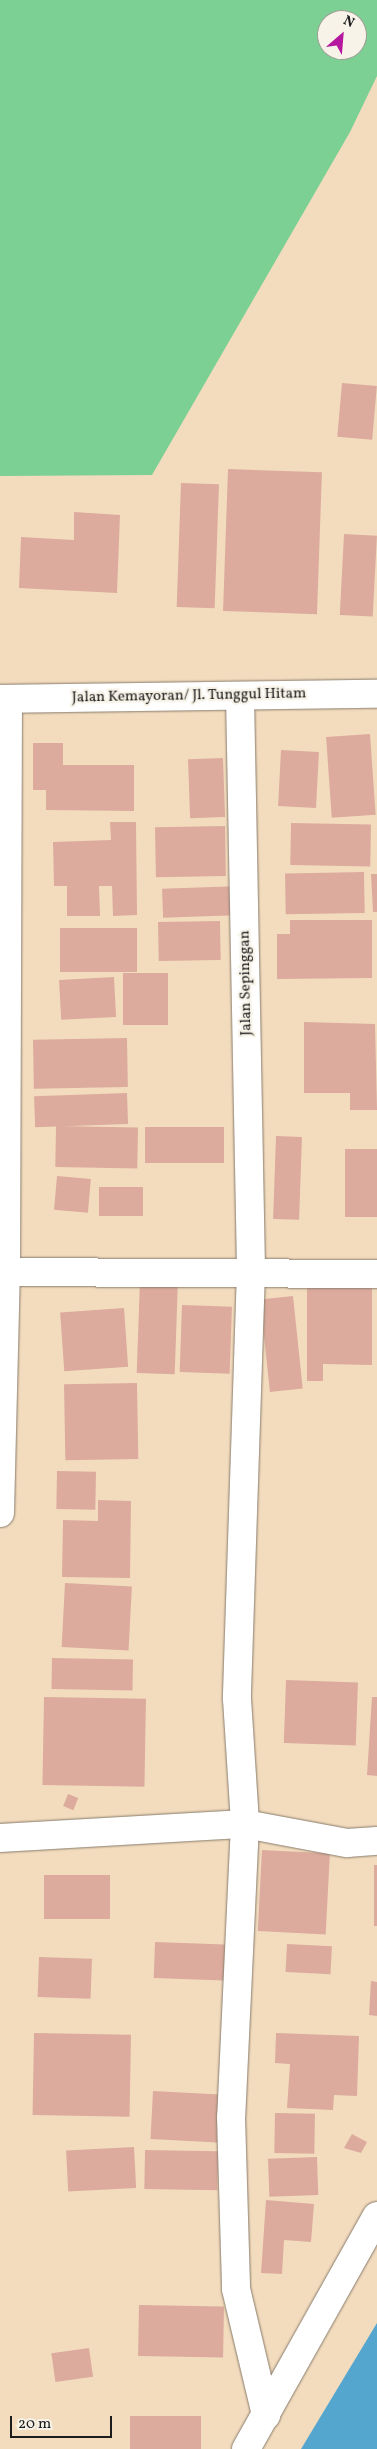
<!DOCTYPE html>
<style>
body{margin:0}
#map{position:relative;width:377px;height:2449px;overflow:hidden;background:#f3dcbe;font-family:Vollkorn,serif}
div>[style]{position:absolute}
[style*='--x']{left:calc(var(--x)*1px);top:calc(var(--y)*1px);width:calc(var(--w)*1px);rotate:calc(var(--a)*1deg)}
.green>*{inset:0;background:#7cd093}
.water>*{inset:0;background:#54a6cf}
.building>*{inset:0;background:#dcab9d;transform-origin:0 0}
.roads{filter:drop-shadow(0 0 1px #887c6d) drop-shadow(0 0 1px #887c6d)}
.street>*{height:28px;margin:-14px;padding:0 14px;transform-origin:14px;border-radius:14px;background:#fff}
.secondary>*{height:28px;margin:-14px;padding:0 14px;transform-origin:14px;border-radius:14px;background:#fff}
span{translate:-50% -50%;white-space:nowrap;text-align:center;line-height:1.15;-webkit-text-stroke:4.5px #f7f3e8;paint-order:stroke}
.street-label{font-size:15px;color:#1c1c1c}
.north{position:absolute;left:317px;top:10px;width:50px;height:50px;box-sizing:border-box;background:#f7f3e8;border:1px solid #9f9d96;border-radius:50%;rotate:27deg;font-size:14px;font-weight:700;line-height:20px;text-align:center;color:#1c1c1c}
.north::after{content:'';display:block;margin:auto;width:18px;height:22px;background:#b5179e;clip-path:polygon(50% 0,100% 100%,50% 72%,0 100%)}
.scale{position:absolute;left:10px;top:2416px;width:102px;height:22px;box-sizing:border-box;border:2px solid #1c1c1c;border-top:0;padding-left:6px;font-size:15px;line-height:18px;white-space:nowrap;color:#1c1c1c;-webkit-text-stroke:4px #f7f3e8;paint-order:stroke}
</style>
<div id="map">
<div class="green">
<i style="clip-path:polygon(evenodd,0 0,377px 0,377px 76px,350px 132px,152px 475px,0 476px,0 0,327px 20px,357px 20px,357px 50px,327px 50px,327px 20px)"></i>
</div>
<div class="water">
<i style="clip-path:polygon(377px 2323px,377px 2449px,301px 2449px)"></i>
</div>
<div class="building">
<i style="left:342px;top:383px;width:35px;height:54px;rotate:5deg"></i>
<i style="left:228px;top:469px;width:94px;height:142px;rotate:2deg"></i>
<i style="left:181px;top:483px;width:38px;height:124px;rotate:2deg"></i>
<i style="clip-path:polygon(74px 512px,120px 515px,117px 593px,19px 588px,21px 537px,74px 540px)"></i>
<i style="left:344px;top:534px;width:33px;height:81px;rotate:3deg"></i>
<i style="left:370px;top:734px;width:81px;height:44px;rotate:86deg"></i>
<i style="clip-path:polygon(33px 743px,63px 743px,63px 765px,134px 765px,134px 811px,46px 810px,46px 790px,33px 790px)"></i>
<i style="left:281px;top:750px;width:38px;height:56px;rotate:3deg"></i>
<i style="left:223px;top:758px;width:59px;height:35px;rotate:88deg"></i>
<i style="clip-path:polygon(110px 822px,136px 822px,137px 915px,113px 916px,112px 886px,99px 886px,100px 916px,67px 916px,67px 886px,54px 886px,53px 842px,111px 840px)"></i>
<i style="left:291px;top:823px;width:80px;height:42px;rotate:1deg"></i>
<i style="left:225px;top:826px;width:50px;height:70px;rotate:89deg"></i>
<i style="left:364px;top:872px;width:41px;height:79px;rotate:89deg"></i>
<i style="clip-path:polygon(371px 874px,377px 874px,377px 912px,373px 912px)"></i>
<i style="left:241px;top:886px;width:29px;height:79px;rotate:88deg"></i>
<i style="clip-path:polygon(290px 920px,372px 920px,372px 978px,277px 979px,277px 934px,290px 934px)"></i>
<i style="left:220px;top:921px;width:39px;height:62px;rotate:89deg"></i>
<i style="left:60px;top:928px;width:77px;height:44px"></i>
<i style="left:123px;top:973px;width:45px;height:52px"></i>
<i style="left:114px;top:977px;width:40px;height:55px;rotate:87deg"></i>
<i style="clip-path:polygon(304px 1022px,375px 1024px,377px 1110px,350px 1110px,350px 1093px,304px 1093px)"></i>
<i style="left:127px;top:1038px;width:49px;height:94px;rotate:89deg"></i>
<i style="left:127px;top:1093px;width:31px;height:93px;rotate:88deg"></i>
<i style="left:56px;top:1126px;width:82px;height:41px;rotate:1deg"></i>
<i style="left:224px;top:1127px;width:36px;height:79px;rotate:90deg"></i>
<i style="left:276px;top:1136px;width:26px;height:83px;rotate:2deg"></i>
<i style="left:377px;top:1149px;width:68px;height:32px;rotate:90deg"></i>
<i style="left:57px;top:1176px;width:34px;height:34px;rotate:5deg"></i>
<i style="left:99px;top:1187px;width:44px;height:29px"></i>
<i style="left:140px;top:1279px;width:38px;height:94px;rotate:2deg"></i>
<i style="clip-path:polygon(307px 1281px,372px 1281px,372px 1365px,323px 1364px,323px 1381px,307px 1381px)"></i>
<i style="left:293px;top:1296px;width:93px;height:33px;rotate:84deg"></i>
<i style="left:182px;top:1305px;width:50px;height:67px;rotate:2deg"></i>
<i style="left:124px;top:1308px;width:59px;height:64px;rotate:86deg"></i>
<i style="left:137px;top:1383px;width:76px;height:73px;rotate:89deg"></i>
<i style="left:57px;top:1471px;width:39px;height:38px;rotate:1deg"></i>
<i style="clip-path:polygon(98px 1500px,131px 1501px,130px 1578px,62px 1577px,63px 1520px,98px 1521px)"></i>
<i style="left:65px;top:1583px;width:67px;height:64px;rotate:3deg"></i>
<i style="left:52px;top:1658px;width:81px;height:31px;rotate:1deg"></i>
<i style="left:286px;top:1680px;width:72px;height:63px;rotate:2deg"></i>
<i style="left:44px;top:1697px;width:102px;height:88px;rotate:1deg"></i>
<i style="clip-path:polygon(372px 1697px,377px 1697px,377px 1776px,367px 1775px)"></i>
<i style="left:68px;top:1794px;width:11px;height:13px;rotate:22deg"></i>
<i style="left:262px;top:1850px;width:68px;height:81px;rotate:3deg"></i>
<i style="left:374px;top:1865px;width:3px;height:61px"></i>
<i style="left:44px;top:1875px;width:66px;height:44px"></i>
<i style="left:155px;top:1942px;width:70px;height:36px;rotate:2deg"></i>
<i style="left:287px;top:1944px;width:45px;height:28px;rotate:3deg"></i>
<i style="left:39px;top:1957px;width:53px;height:40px;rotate:2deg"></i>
<i style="clip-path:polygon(371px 1981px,377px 1982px,377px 2016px,369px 2015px)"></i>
<i style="left:34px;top:2033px;width:97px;height:82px;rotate:1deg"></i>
<i style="clip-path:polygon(276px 2033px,359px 2036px,357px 2096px,334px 2095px,333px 2110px,287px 2108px,290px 2064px,275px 2063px)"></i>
<i style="left:153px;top:2091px;width:67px;height:48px;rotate:3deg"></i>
<i style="left:275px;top:2113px;width:40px;height:40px;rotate:1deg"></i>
<i style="clip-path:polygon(352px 2134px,367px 2142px,361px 2153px,344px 2148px)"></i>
<i style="left:134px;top:2147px;width:41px;height:68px;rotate:87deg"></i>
<i style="left:145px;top:2150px;width:73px;height:39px;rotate:1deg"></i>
<i style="left:317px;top:2157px;width:38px;height:49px;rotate:88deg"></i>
<i style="clip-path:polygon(266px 2200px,314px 2204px,311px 2242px,284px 2240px,282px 2274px,261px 2273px)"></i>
<i style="left:139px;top:2305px;width:85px;height:51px;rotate:1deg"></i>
<i style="left:89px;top:2348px;width:29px;height:38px;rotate:82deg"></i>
<i style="left:130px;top:2416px;width:71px;height:33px"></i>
</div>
<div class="roads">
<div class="street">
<i style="--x:240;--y:696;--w:575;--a:88.9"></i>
<i style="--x:251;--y:1271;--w:428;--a:91.9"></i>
<i style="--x:237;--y:1699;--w:125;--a:86.3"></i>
<i style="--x:245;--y:1824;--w:293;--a:92.7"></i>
<i style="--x:231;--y:2117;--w:172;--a:88.3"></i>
<i style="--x:236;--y:2289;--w:130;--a:76.6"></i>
<i style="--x:0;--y:1272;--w:377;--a:0.3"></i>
<i style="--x:0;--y:1513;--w:241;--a:-88.6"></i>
<i style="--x:6;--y:1272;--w:573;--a:-89.8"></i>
<i style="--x:0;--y:1838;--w:245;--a:-3.3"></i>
<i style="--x:245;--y:1824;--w:104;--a:10.6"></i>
<i style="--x:347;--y:1843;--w:30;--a:-4"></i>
<i style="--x:246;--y:2449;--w:267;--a:-60.7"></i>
</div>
<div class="secondary">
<i style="--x:0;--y:699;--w:377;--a:-0.8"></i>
</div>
</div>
<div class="street-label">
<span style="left:189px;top:696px;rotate:-1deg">Jalan Kemayoran/ Jl. Tunggul Hitam</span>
<span style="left:246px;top:983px;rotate:-91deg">Jalan Sepinggan</span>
</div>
<div class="north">N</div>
<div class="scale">20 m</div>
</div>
